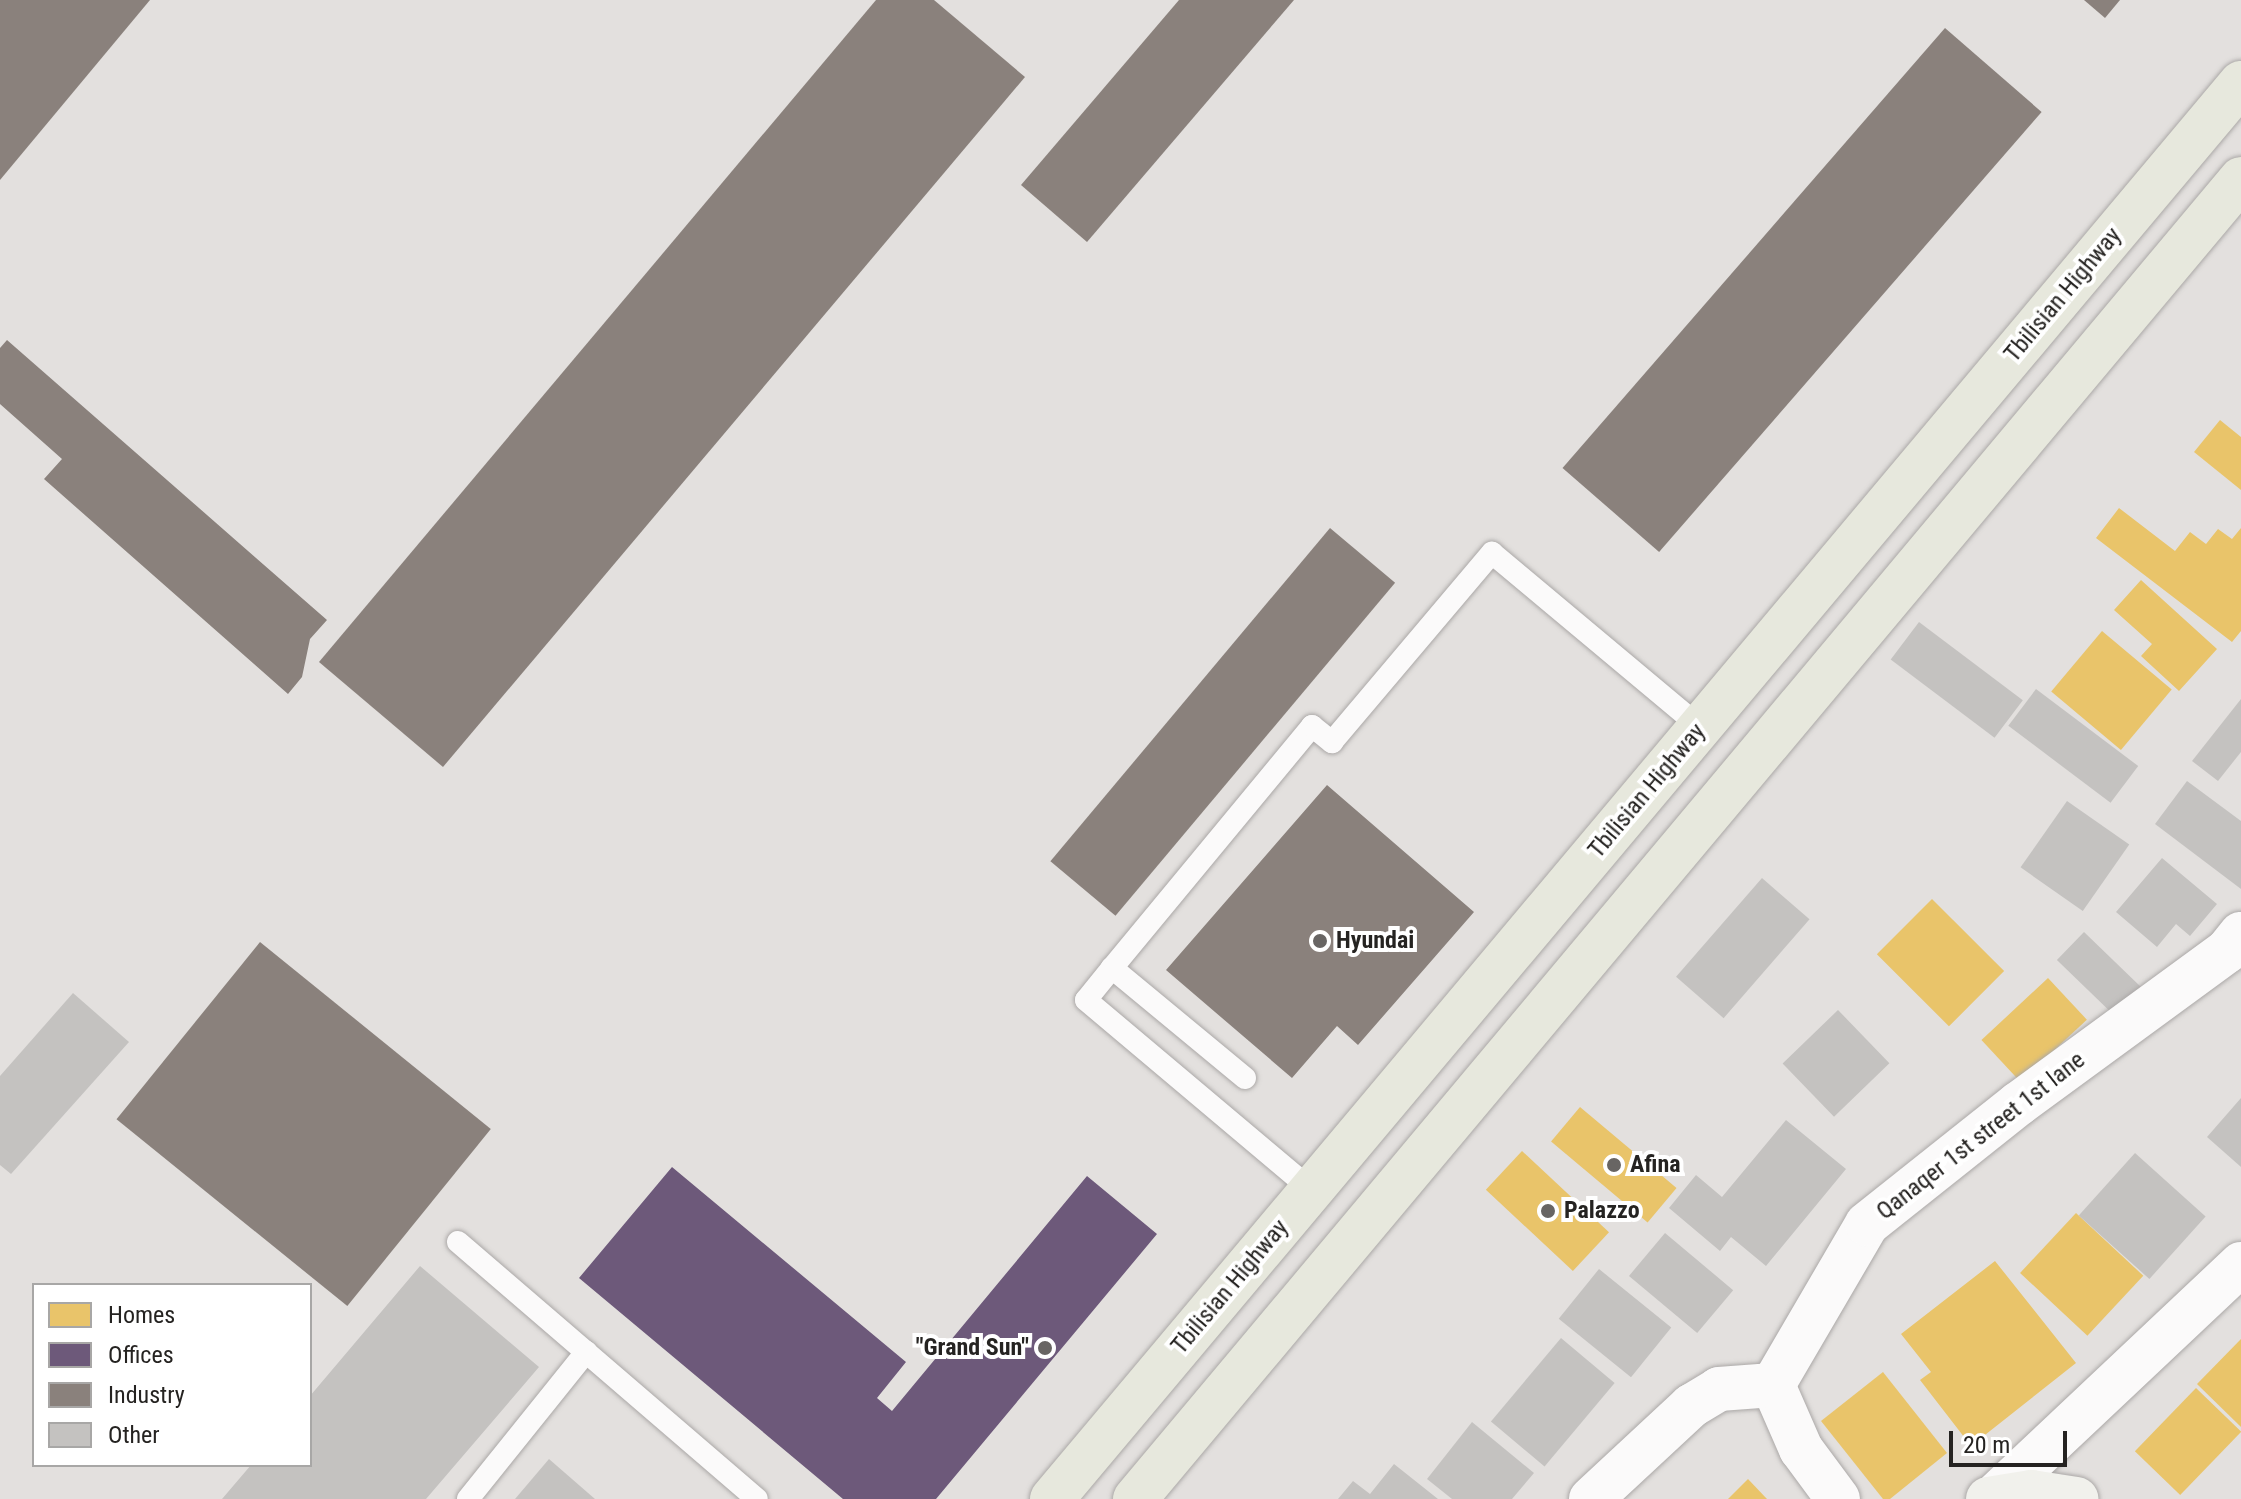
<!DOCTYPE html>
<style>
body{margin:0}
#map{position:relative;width:2241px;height:1499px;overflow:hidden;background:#e3e0de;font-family:"Roboto Condensed",sans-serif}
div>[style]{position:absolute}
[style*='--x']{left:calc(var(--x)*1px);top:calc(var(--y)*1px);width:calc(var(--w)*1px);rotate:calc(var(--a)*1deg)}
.homes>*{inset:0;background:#e9c46a;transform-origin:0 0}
.offices>*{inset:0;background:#6d597a}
.industry>*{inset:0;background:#8a817c;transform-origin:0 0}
.building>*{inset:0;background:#c4c2c0;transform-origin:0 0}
.roads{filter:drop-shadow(0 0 2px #aba8a7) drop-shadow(0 0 2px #aba8a7)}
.service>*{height:22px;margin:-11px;padding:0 11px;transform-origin:11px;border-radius:11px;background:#fbfafa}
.minor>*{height:44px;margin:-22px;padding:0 22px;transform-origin:22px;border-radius:22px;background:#fbfafa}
.secondary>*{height:44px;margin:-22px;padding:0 22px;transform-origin:22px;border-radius:22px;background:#f1f1ec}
.primary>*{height:44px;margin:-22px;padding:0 22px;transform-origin:22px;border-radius:22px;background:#e7e8dd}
.dots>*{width:22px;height:22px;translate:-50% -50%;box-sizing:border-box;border:4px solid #fff;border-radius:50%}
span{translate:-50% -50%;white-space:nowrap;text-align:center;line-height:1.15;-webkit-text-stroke:8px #fff;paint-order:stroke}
.street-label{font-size:24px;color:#252321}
.poi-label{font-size:24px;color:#252321;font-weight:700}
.left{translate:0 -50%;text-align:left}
.right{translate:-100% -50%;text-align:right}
.legend{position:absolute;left:32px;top:1283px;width:280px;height:184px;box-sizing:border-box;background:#fff;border:2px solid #a8a7a6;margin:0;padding:10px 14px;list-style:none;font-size:24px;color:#252321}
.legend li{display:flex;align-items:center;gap:16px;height:40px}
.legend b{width:40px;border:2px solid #a8a7a6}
.scale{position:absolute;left:1949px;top:1431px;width:118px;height:36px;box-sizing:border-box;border:4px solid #252321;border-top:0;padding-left:10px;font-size:24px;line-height:28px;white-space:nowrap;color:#252321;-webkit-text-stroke:6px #fff;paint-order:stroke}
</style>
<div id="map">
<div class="homes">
<i style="clip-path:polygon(2220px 420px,2241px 437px,2241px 490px,2194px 452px)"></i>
<i style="clip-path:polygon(2119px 508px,2175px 551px,2190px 532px,2206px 544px,2218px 529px,2232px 539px,2241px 528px,2241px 631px,2232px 642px,2096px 538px)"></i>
<i style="clip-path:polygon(2141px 580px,2217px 649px,2179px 691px,2141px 656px,2152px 644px,2114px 610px)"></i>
<i style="left:2102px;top:631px;width:91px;height:79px;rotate:40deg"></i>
<i style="left:1932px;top:899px;width:102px;height:78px;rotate:45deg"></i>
<i style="left:2048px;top:978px;width:57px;height:91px;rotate:47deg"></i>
<i style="left:1580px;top:1107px;width:126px;height:45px;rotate:40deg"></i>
<i style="left:1522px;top:1151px;width:119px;height:53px;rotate:43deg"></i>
<i style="left:2076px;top:1213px;width:92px;height:82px;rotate:43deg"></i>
<i style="clip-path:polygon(1995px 1261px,2076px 1363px,1971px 1446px,1920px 1380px,1931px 1372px,1901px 1334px)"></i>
<i style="clip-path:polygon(2241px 1339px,2241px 1427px,2197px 1384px)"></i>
<i style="clip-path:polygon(1883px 1372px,1947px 1453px,1890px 1499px,1883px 1499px,1821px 1421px)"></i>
<i style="left:2196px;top:1388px;width:63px;height:88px;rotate:44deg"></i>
<i style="clip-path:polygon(1748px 1479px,1767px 1499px,1728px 1499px)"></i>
</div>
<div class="offices">
<i style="clip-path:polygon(672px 1167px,906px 1362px,877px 1398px,892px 1411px,1087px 1176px,1157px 1234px,936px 1499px,843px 1499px,579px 1278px)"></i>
</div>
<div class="industry">
<i style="clip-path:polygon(0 0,150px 0,0 180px)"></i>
<i style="clip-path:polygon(876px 0,934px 0,1025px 77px,443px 767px,319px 662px)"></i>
<i style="clip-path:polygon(1179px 0,1294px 0,1087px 242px,1021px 185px)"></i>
<i style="clip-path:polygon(2084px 0,2120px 0,2105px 18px)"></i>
<i style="left:1945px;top:28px;width:128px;height:583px;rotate:41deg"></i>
<i style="clip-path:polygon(7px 340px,327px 620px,310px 639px,302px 677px,288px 694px,44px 479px,62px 459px,0 404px,0 348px)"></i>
<i style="left:1330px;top:528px;width:85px;height:435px;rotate:40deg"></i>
<i style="clip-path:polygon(1327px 785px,1474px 912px,1358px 1045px,1337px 1026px,1292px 1078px,1166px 970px)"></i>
<i style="left:260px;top:942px;width:297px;height:228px;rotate:39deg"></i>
</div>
<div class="building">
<i style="left:1919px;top:622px;width:130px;height:47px;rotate:37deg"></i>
<i style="left:2036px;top:689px;width:128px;height:46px;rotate:37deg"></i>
<i style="clip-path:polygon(2241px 699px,2241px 752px,2218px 781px,2192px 761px)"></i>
<i style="clip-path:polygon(2187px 781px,2241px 821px,2241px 889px,2155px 824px)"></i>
<i style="left:2067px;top:801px;width:76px;height:81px;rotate:35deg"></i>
<i style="clip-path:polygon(2162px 858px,2217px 904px,2190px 936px,2176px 924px,2157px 947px,2116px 912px)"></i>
<i style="left:1762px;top:878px;width:63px;height:131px;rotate:41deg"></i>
<i style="left:2084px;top:932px;width:86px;height:39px;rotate:44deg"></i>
<i style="clip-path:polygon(73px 993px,129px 1042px,11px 1174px,0 1165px,0 1076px)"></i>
<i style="left:1838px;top:1010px;width:74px;height:77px;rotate:46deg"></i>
<i style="clip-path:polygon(2241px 1098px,2241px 1167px,2207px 1137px)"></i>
<i style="clip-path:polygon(1786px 1120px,1846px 1169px,1766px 1266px,1731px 1237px,1720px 1251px,1669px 1208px,1696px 1175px,1722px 1197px)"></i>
<i style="left:2135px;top:1153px;width:95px;height:84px;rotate:42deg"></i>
<i style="left:1665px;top:1233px;width:89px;height:56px;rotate:40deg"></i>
<i style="clip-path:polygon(420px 1266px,539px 1367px,426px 1499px,222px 1499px,251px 1465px,310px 1465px,310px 1396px)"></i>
<i style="left:1599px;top:1269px;width:93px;height:64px;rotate:39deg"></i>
<i style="left:1561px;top:1338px;width:70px;height:109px;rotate:40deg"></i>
<i style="clip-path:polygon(1472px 1422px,1534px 1473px,1512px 1499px,1452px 1499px,1427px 1479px)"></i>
<i style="clip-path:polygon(549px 1459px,595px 1499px,515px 1499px)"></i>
<i style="clip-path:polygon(1394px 1464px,1438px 1499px,1338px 1499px,1353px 1481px,1370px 1494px)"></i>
</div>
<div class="roads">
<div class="service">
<i style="--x:1112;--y:968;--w:41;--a:129.1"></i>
<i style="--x:1086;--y:1000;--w:295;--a:40.1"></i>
<i style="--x:1245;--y:1078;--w:173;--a:-140.4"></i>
<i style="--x:1112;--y:968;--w:314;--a:-50.4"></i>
<i style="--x:1312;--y:726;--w:26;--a:39"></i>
<i style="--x:1332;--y:742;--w:248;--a:-49.8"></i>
<i style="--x:1492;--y:553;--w:271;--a:39.9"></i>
<i style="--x:458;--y:1242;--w:394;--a:40.7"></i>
<i style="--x:468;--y:1499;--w:189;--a:-51.2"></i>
</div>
<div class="minor">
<i style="--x:1773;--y:1385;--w:186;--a:-59.7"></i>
<i style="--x:1867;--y:1224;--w:193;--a:-38.5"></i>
<i style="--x:2018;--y:1104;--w:259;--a:-36.2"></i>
<i style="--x:2227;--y:951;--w:22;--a:-51"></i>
<i style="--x:1773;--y:1385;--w:70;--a:66.4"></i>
<i style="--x:1801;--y:1449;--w:62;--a:53.5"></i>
<i style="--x:1998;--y:1493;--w:334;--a:-43.3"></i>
<i style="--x:1591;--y:1499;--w:137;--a:-42.9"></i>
<i style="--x:1691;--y:1406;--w:33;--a:-31"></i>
<i style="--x:1719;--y:1389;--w:54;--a:-4.2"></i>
</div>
<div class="secondary">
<i style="--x:1988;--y:1499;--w:44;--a:-9.2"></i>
<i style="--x:2031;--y:1492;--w:46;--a:8.8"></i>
</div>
<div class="primary">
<i style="--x:1052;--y:1499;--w:1849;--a:-49.98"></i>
<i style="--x:1135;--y:1499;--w:1722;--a:-50.04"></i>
</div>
</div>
<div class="dots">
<i style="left:1320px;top:941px;background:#686563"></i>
<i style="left:1614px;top:1165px;background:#686563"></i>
<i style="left:1548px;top:1211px;background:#686563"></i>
<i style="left:1045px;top:1348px;background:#686563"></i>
</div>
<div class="street-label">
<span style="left:2063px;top:295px;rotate:-50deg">Tbilisian Highway</span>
<span style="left:1647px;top:791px;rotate:-50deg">Tbilisian Highway</span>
<span style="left:1981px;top:1136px;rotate:-38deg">Qanaqer 1st street 1st lane</span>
<span style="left:1230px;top:1287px;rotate:-50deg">Tbilisian Highway</span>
</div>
<div class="poi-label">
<span class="left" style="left:1336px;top:941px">Hyundai</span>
<span class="left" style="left:1630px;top:1165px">Afina</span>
<span class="left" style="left:1564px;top:1211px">Palazzo</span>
<span class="right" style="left:1029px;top:1348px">"Grand Sun"</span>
</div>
<ul class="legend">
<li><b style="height:22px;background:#e9c46a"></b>Homes</li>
<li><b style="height:22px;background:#6d597a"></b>Offices</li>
<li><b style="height:22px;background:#8a817c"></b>Industry</li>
<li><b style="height:22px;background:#c4c2c0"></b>Other</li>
</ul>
<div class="scale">20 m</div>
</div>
